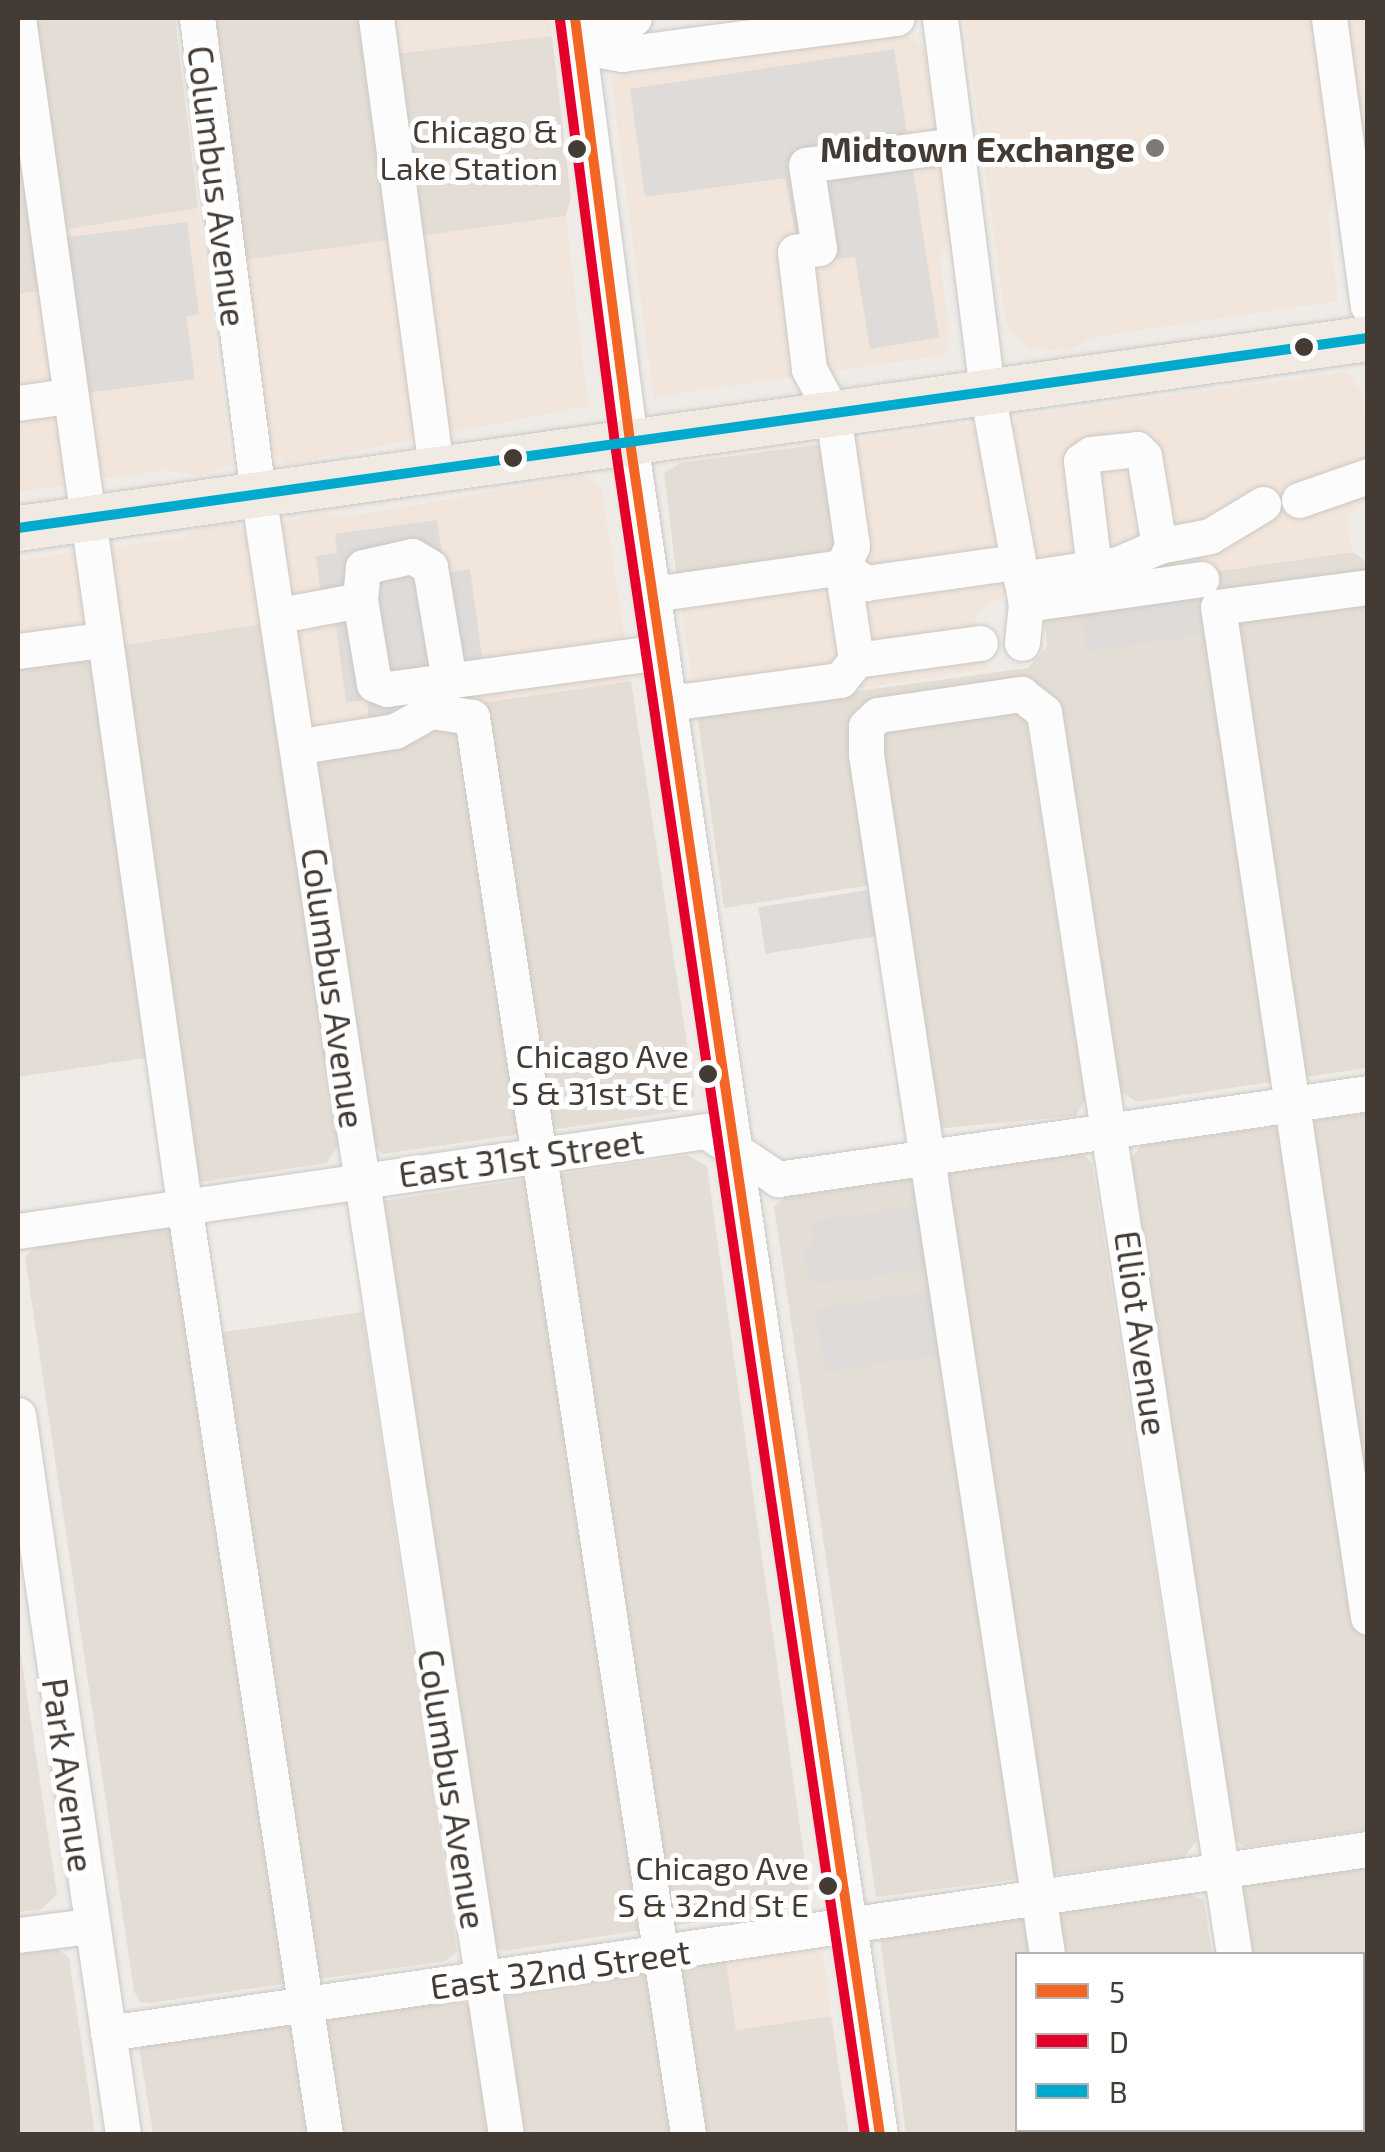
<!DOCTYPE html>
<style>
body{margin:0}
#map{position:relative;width:1385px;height:2152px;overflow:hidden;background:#efece8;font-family:"Exo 2",sans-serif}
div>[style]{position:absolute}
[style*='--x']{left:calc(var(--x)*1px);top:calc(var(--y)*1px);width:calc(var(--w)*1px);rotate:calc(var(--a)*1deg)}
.residential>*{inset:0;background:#e3ddd5}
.commercial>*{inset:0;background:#f2e5db}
.parking>*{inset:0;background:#dedbd8;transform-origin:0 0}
.roads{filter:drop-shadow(0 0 2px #cbc8c4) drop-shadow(0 0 2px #cbc8c4)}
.minor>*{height:35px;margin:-17.5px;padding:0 17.5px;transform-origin:17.5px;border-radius:17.5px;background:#fdfcfc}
.major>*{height:45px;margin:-22.5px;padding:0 22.5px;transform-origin:22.5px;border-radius:22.5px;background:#f0eae3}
.bus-1>*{height:10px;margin:-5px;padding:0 5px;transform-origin:5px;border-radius:5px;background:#f26522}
.bus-2>*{height:10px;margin:-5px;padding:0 5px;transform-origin:5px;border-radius:5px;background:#e4002b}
.bus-3>*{height:10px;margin:-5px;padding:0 5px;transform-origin:5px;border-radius:5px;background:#00a9ce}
.dots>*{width:28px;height:28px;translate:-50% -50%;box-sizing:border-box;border:5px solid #fff;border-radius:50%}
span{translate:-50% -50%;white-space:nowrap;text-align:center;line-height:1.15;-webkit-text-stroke:10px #fff;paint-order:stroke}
.bus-label{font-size:32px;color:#443b34}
.right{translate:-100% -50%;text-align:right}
.poi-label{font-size:35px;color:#443b34;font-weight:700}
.street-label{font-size:35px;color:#443b34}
.frame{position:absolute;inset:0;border:20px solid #443b34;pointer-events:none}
.legend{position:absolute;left:1015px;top:1952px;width:350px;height:180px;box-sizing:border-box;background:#fff;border:2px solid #b4b1ae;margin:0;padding:12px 18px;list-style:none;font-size:30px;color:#443b34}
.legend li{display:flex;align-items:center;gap:20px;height:50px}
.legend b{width:50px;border:2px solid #b4b1ae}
</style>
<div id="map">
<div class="residential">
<i style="clip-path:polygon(18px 18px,175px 18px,198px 208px,50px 232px,55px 289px,18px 294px)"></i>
<i style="clip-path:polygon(209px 18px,379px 18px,384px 55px,552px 36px,571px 198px,566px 216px,244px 260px)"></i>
<i style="clip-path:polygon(837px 442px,857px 564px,678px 588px,664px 473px,680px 463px)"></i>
<i style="clip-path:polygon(1353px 552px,1368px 563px,1367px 1068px,1136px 1102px,1115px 1087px,1056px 701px,1024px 706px,1085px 1100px,1076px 1116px,923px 1130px,883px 883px,724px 908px,697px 713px,1028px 668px,1047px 646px,1042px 596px)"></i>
<i style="clip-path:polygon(261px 624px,338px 1145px,327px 1163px,187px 1184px,165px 1055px,18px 1077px,18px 661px)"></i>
<i style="clip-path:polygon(631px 681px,695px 1095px,680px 1111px,383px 1154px,373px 1144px,311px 728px)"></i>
<i style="clip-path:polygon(1367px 1113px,1367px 1830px,1244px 1847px,1232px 1837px,1132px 1158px,1141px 1145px)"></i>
<i style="clip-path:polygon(1084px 1153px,1092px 1164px,1197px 1839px,1184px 1858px,876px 1897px,774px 1206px,786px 1197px)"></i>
<i style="clip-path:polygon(687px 1155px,707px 1166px,811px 1905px,504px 1951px,494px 1948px,382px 1201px)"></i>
<i style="clip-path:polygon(186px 1223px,201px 1335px,362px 1312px,457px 1951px,446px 1961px,149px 2003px,140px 2002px,134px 1991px,25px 1257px,37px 1246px)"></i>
<i style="clip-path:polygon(18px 1636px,57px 1894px,42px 1909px,18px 1912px)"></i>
<i style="clip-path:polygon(1367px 1866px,1367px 2134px,1275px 2134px,1275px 2130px,1362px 2130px,1362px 1954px,1248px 1954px,1241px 1887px)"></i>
<i style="clip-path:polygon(1185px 1892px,1204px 1900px,1212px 1954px,1018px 1954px,1018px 2130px,1238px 2134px,906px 2134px,880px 1937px)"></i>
<i style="clip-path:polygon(57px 1948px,69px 1958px,95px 2134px,18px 2134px,18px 1953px)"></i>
<i style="clip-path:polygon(726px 1959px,736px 2030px,831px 2016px,849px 2134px,518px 2134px,502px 1996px,511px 1987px)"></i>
<i style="clip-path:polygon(461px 1998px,471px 2008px,489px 2134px,153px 2134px,139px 2048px,145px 2040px)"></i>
</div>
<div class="commercial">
<i style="clip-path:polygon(379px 18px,549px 18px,552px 36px,384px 55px)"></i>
<i style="clip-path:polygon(964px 18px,1311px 18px,1338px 183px,1327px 215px,1338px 301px,1094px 337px,1068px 351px,1028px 347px,1006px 323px)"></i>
<i style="clip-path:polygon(1339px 18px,1367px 18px,1367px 239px)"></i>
<i style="clip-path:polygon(899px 30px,925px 49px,950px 237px,940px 259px,949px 336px,945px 355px,654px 397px,611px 78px)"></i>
<i style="clip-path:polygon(198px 208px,231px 463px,200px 476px,165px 470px,18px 492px,18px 294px,55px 289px,50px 232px)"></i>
<i style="clip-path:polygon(566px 216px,588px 406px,288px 464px,271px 453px,244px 260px)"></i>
<i style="clip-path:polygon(1347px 372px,1364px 397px,1367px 462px,1367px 500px,1350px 513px,1346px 525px,1353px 552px,1042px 596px,1026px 482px,1015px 469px,1009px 441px,1018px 416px)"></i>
<i style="clip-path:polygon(967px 424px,980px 435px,993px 526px,1003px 532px,1008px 592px,980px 612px,973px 628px,976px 652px,990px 669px,697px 713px,678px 588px,857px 564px,837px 442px)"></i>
<i style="clip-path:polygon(585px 475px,602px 490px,631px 681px,311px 728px,282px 522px,322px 513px,348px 517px)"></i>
<i style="clip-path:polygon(232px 521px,247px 532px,261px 624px,18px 661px,18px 560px,186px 537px,204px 524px)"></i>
<i style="clip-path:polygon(806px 1947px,823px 1956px,831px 2016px,736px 2030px,726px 1959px)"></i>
</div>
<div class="parking">
<i style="clip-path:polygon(894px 49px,939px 337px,870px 349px,855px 257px,801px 263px,785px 178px,645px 197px,630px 89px)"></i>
<i style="clip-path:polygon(187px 222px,199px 314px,186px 316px,195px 379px,86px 393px,54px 239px)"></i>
<i style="clip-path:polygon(437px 520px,445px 573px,470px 569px,486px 687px,394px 700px,396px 716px,369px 720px,367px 700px,346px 702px,335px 618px,324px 618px,316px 556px,337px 553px,335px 534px)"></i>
<i style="left:1192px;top:592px;width:43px;height:113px;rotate:81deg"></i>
<i style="left:868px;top:890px;width:47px;height:111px;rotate:81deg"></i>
<i style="clip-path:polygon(917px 1205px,927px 1269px,810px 1286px,804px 1247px,813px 1245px,810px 1222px)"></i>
<i style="left:930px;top:1291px;width:64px;height:116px;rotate:81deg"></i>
</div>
<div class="roads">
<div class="minor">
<i style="--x:18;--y:18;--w:1198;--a:82.03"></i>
<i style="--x:184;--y:1204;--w:941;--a:81.38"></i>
<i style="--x:197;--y:18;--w:479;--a:82.7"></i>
<i style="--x:258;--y:493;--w:1660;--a:81.41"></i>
<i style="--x:376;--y:18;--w:455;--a:82.4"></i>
<i style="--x:575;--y:18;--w:428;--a:82.6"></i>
<i style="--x:630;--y:442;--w:1710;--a:81.6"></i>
<i style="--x:940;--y:18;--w:377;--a:82.8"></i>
<i style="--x:987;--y:392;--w:216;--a:79.6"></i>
<i style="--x:1026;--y:604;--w:39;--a:96"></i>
<i style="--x:1329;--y:18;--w:290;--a:82.3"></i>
<i style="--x:579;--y:46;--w:44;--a:10.5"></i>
<i style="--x:622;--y:54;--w:277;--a:-7.5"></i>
<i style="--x:579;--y:46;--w:47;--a:-33.7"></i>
<i style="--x:618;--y:20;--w:16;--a:-7"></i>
<i style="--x:955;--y:145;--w:150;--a:172.4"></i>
<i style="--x:806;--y:165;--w:84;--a:81.1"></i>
<i style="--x:819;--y:248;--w:24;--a:171"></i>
<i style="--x:795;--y:252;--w:118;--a:83.2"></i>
<i style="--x:809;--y:369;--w:51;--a:61.9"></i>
<i style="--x:833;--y:414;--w:133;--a:81.8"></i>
<i style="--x:852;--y:546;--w:23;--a:115"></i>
<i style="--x:842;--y:567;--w:29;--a:34"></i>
<i style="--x:866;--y:583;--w:151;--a:-8"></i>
<i style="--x:18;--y:403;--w:50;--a:-8"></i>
<i style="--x:1299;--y:500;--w:73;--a:-19.2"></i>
<i style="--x:1094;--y:568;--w:108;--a:-96.9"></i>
<i style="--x:1081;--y:461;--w:12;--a:-35"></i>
<i style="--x:1091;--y:454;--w:46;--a:-6.2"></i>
<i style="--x:1137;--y:449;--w:10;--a:45"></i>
<i style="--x:1144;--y:456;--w:91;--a:80.5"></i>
<i style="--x:1021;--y:579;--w:98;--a:-8.8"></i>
<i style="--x:1118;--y:564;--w:45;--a:-23.7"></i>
<i style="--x:1159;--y:546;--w:52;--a:-11.1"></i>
<i style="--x:1210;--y:536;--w:62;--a:-31.1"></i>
<i style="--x:1368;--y:587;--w:151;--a:172.4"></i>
<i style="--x:1218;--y:607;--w:1021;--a:81.55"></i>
<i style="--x:653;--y:594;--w:191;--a:-8.1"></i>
<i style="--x:842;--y:567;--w:94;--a:81.4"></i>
<i style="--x:856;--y:660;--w:125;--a:-7.8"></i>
<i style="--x:360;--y:600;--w:33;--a:-85"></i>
<i style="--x:363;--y:567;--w:50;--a:-12.7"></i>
<i style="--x:412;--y:556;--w:21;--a:31"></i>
<i style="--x:430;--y:567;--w:116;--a:80.5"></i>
<i style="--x:1026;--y:604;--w:177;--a:-8.1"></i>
<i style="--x:280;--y:615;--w:81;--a:-10.6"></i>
<i style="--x:360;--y:600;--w:85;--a:80.5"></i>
<i style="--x:374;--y:684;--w:14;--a:21"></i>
<i style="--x:387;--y:689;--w:277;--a:-7.7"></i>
<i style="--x:18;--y:651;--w:85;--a:-7.5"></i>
<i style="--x:669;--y:703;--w:173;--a:-7.7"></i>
<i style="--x:840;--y:680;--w:26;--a:-51"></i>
<i style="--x:301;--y:746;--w:95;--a:-9.1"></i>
<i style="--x:395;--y:731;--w:41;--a:-29.1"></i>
<i style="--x:431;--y:711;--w:41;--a:8.3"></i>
<i style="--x:472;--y:717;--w:1433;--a:81.33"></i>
<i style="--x:18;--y:1231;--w:695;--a:-8.27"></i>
<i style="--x:706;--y:1131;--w:87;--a:33.7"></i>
<i style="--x:778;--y:1179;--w:596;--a:-8.29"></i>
<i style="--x:18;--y:1415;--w:727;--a:81.69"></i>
<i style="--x:18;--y:1935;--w:73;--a:-7.1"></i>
<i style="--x:1047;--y:1954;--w:1214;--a:-98.58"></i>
<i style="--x:866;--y:754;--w:28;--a:-90"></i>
<i style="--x:866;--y:726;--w:16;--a:-43"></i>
<i style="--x:878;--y:715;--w:145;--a:-8.4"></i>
<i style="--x:1021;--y:694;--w:29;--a:38"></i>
<i style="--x:1044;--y:712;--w:1256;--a:81.3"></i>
<i style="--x:108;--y:2033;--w:1273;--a:-8.31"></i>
<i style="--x:1073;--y:2130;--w:4;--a:76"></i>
<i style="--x:1260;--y:2130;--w:4;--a:76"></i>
</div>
<div class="major">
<i style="--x:18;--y:528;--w:1363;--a:-8.01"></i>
</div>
</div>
<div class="bus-1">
<i style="--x:575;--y:18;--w:428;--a:82.6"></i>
<i style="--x:630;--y:442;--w:1710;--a:81.6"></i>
</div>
<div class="bus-2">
<i style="--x:560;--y:20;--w:428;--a:82.6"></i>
<i style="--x:615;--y:444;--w:1708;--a:81.59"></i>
</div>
<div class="bus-3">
<i style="--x:18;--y:528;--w:1363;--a:-8.01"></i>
</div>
<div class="dots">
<i style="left:1155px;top:148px;background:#807973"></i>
<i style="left:577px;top:149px;background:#443b34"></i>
<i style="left:1304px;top:347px;background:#443b34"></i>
<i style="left:513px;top:458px;background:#443b34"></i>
<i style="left:708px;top:1074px;background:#443b34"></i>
<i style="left:828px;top:1886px;background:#443b34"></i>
</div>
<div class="bus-label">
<span class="right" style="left:558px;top:149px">Chicago &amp;<br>Lake Station</span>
<span class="right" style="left:689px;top:1074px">Chicago Ave<br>S &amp; 31st St E</span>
<span class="right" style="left:809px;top:1886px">Chicago Ave<br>S &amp; 32nd St E</span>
</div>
<div class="poi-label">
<span class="right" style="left:1135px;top:148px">Midtown Exchange</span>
</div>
<div class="street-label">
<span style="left:218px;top:186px;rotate:83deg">Columbus Avenue</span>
<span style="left:334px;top:988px;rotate:82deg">Columbus Avenue</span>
<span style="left:521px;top:1157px;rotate:-8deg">East 31st Street</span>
<span style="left:1142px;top:1333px;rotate:82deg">Elliot Avenue</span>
<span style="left:69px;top:1775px;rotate:82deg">Park Avenue</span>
<span style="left:453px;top:1789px;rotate:81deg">Columbus Avenue</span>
<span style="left:560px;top:1968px;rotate:-8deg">East 32nd Street</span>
</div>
<div class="frame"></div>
<ul class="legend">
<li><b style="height:12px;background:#f26522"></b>5</li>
<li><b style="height:12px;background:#e4002b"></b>D</li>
<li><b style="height:12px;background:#00a9ce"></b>B</li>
</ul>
</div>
